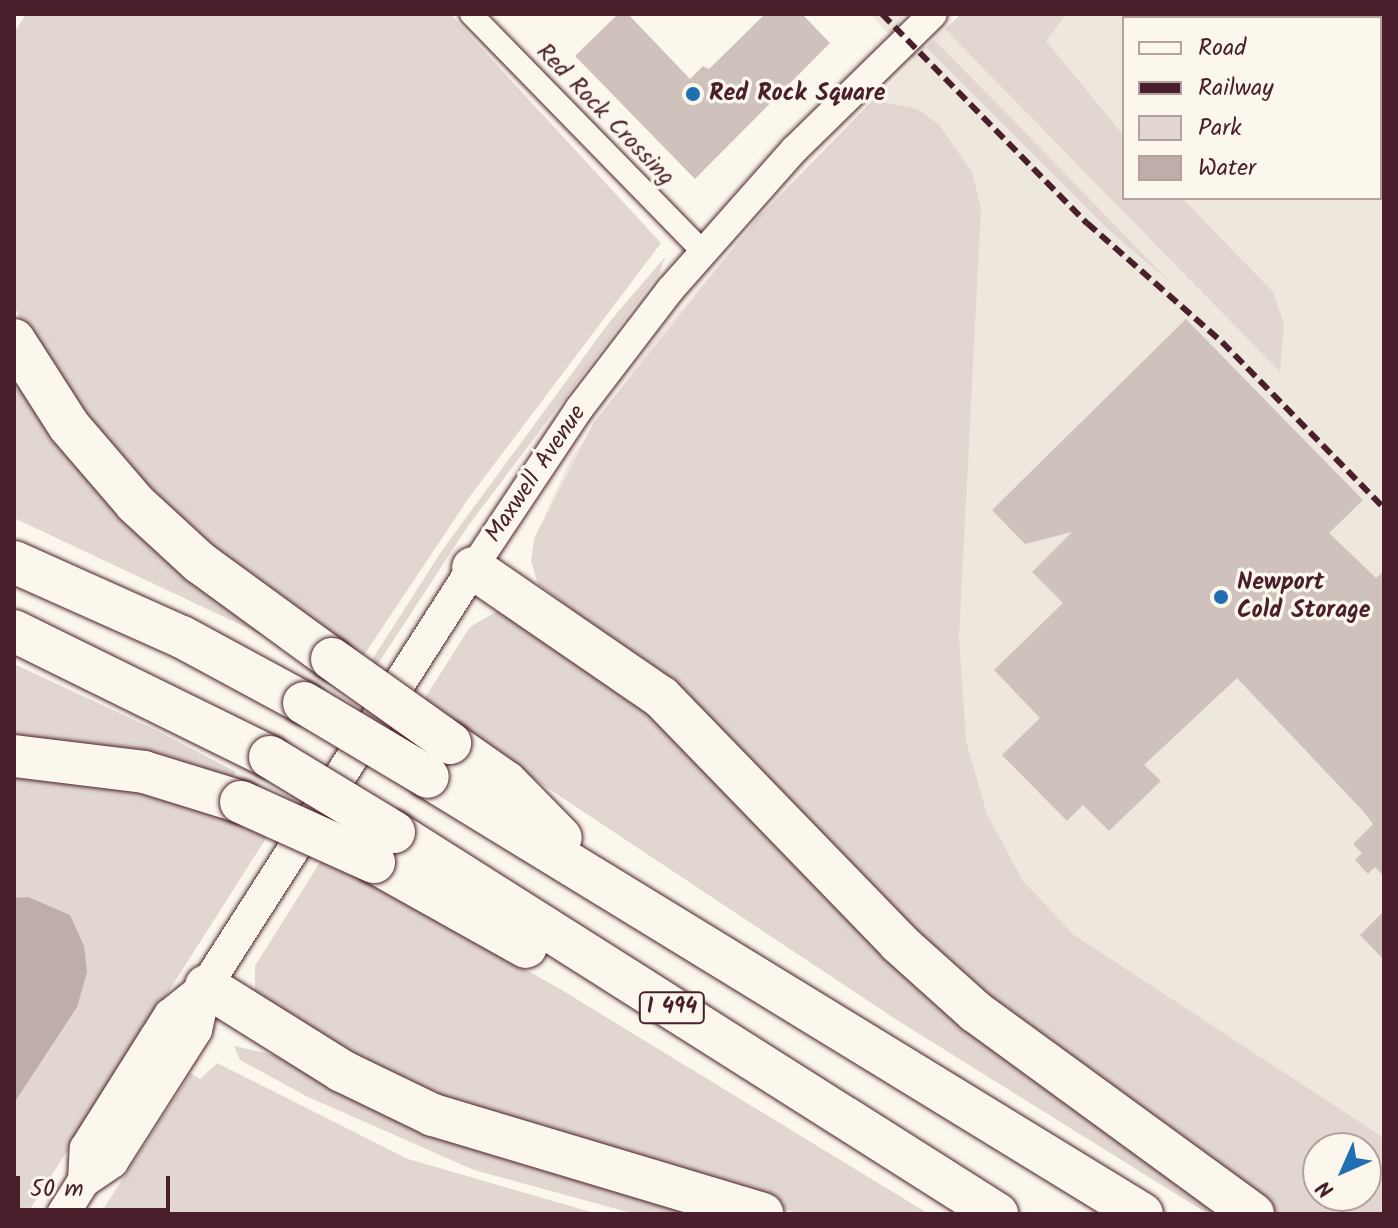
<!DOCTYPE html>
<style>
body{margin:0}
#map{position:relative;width:1398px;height:1228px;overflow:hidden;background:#fbf7ec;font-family:Kalam,sans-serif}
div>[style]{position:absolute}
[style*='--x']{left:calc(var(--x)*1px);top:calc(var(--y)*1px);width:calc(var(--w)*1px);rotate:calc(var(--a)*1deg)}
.built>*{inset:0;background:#eee7de}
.green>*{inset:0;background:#e2d7d0}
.water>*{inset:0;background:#bfadaa}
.building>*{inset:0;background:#cfc2bc}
.roads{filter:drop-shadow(0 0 2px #4a1f2b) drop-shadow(0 0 2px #4a1f2b)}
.minor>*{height:22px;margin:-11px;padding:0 11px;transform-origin:11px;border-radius:11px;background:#fbf7ec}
.tertiary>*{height:28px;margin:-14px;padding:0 14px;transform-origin:14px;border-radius:14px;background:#fbf7ec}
.secondary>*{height:32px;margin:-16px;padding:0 16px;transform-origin:16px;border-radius:16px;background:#fbf7ec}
.motorway>*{height:42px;margin:-21px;padding:0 21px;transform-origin:21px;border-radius:21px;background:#fbf7ec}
.rail>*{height:6px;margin-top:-3px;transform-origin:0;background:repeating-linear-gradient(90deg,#4a1f2b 0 12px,transparent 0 18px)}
.bridges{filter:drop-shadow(0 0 2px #4a1f2b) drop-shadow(0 0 2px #4a1f2b)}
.motorway-bridge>*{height:42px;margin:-21px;padding:0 21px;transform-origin:21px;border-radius:21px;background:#fbf7ec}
.dots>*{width:22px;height:22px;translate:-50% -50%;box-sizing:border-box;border:4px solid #fbf7ec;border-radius:50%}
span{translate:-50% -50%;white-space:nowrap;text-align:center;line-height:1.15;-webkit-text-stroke:7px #fbf7ec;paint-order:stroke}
.shield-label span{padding:2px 6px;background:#fbf7ec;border:2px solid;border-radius:6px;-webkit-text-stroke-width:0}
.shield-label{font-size:22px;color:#4a1f2b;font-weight:700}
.poi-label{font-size:24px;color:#4a1f2b;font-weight:700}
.left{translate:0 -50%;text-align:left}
.street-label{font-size:24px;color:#4a1f2b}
.frame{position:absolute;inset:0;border:16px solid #4a1f2b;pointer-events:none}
.legend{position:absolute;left:1122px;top:16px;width:260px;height:184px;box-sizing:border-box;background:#fbf7ec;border:2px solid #b4a19f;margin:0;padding:10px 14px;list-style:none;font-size:24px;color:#4a1f2b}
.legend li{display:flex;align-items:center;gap:16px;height:40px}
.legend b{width:40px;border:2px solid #b4a19f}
.north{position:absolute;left:1302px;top:1132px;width:80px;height:80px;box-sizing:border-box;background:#fbf7ec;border:2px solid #b4a19f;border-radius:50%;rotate:225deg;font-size:22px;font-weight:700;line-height:32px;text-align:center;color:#4a1f2b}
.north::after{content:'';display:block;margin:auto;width:28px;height:36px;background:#1f6fb2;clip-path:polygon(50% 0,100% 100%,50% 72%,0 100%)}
.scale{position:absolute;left:16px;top:1176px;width:154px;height:36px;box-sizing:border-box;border:4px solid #4a1f2b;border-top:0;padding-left:10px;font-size:24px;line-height:28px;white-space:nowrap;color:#4a1f2b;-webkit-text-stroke:6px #fbf7ec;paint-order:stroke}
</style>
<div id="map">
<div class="built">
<i style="clip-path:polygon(evenodd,870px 14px,905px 14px,899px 21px,926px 47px,961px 14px,1384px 14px,1384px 1214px,1321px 1214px,534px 539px,571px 458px,652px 344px,757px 219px,914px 60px,870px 14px,1124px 18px,1380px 18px,1380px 198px,1124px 198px,1124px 18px,870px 14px,1318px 1148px,1366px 1148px,1366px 1196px,1318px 1196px,1318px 1148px)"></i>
</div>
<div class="green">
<i style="clip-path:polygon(26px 14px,450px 14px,661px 243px,468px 499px,360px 661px,164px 515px,32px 345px,14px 305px,14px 33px)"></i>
<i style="clip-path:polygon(961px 14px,1066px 14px,1046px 41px,1124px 136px,1124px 198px,1182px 198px,1273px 292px,1284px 324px,1280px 372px,945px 29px)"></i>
<i style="clip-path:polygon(934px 40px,1015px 122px,1172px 284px,1112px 233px,926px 47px)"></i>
<i style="clip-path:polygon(evenodd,873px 100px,918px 109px,939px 125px,972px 172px,981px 209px,959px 637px,966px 741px,987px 814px,1023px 881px,1074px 935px,1384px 1138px,1384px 1214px,1275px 1214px,1043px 1047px,955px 977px,672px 684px,538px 584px,531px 561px,534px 539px,594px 422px,757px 219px,873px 100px,1318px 1148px,1366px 1148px,1366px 1196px,1318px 1196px,1318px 1148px)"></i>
<i style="clip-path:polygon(665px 257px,660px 272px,468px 526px,374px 670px,368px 666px,443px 549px,611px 320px)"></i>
<i style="clip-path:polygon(14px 367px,277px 642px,14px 518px)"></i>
<i style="clip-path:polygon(499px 610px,608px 675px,1234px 1214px,1208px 1214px,900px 1022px,421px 704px,470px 627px)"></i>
<i style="clip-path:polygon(14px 664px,156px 730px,236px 772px,230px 783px,14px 739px)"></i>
<i style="clip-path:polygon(14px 775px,147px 791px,270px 832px,27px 1214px,14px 1214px)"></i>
<i style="clip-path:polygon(324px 856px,560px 989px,929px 1214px,800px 1214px,397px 1082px,255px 993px,255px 966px)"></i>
<i style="clip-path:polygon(234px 1046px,274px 1055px,714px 1214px,635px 1214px,474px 1170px,308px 1097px,240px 1060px)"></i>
<i style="clip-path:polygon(217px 1063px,408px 1159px,598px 1214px,100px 1214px,191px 1073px,200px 1079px)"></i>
</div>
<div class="water">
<i style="clip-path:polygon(28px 897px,70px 915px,84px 946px,87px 972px,77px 1007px,14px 1103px,14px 898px)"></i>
</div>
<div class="building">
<i style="clip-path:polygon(618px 14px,628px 14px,690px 79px,703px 66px,709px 69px,765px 14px,802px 14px,830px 43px,695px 179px,575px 56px)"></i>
<i style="clip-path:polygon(1186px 319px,1363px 500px,1329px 533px,1376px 578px,1384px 571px,1384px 876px,1375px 867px,1368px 874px,1355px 860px,1362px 853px,1353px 844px,1373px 824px,1362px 810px,1237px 678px,1144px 765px,1161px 781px,1109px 831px,1083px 805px,1067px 821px,1002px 755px,1040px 718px,994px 670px,1063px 603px,1032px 572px,1072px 532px,1025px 544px,992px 510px)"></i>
<i style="clip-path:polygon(1384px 911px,1384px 960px,1360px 935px)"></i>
</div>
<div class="roads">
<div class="minor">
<i style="--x:471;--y:14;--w:331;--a:45.7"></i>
</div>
<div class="tertiary">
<i style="--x:473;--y:568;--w:191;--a:-56.3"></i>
<i style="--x:579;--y:409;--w:150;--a:-52.6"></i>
<i style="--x:670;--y:290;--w:187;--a:-48.5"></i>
<i style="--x:794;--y:150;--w:194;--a:-44.4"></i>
</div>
<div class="secondary">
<i style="--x:84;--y:1181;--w:33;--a:-87"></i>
<i style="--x:86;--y:1148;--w:131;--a:-57.8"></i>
<i style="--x:156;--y:1037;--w:26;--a:-58"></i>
<i style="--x:170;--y:1015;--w:46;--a:-38.9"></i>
<i style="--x:206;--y:986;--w:496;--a:-57.4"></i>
<i style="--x:63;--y:1214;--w:39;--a:-58"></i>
<i style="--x:84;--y:1181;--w:34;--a:-34"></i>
<i style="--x:112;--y:1162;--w:156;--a:-57.5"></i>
<i style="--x:196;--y:1030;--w:45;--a:-77.2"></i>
</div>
<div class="motorway">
<i style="--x:14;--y:340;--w:102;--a:57.4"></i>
<i style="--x:69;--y:426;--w:103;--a:49.3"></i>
<i style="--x:136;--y:504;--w:86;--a:42.6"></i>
<i style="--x:199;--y:562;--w:165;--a:36.1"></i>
<i style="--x:14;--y:562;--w:184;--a:24.1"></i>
<i style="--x:182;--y:637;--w:139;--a:28.4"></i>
<i style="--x:473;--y:568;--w:228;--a:34.5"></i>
<i style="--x:661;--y:697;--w:342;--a:45.9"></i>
<i style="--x:899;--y:943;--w:103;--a:41.9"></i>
<i style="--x:976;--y:1012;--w:343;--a:36.1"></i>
<i style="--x:14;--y:631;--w:285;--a:26.2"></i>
<i style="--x:450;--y:743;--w:68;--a:34.9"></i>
<i style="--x:506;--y:782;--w:78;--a:45.5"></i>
<i style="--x:14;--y:756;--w:131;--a:7"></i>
<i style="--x:144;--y:772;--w:102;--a:17.2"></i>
<i style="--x:428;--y:777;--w:837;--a:31.47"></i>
<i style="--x:394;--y:832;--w:714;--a:32.35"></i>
<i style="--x:374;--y:862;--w:174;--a:29.2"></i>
<i style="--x:206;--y:986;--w:160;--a:32"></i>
<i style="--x:342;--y:1071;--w:101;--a:25.8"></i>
<i style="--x:433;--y:1115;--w:344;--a:16.7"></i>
</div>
</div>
<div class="rail">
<i style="--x:882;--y:14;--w:293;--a:45.6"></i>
<i style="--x:1087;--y:223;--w:180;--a:41.4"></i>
<i style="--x:1222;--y:342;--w:232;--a:45.7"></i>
</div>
<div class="bridges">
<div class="motorway-bridge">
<i style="--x:332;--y:659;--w:145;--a:35.4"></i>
<i style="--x:304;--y:703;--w:144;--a:30.8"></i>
<i style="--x:270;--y:757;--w:145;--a:31.2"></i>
<i style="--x:241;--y:802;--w:146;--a:24.3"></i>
</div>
</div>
<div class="dots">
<i style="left:693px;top:94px;background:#1f6fb2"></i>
<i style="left:1221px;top:597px;background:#1f6fb2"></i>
</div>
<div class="shield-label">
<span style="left:672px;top:1008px">I 494</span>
</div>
<div class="poi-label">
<span class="left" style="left:709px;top:94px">Red Rock Square</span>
<span class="left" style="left:1237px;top:597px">Newport<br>Cold Storage</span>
</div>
<div class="street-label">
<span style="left:605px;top:115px;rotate:46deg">Red Rock Crossing</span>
<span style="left:536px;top:474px;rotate:-56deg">Maxwell Avenue</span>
</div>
<div class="frame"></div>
<ul class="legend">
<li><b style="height:10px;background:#fbf7ec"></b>Road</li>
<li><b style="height:10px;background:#4a1f2b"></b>Railway</li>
<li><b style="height:22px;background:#e2d7d0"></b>Park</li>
<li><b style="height:22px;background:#bfadaa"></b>Water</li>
</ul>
<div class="north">N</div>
<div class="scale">50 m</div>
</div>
